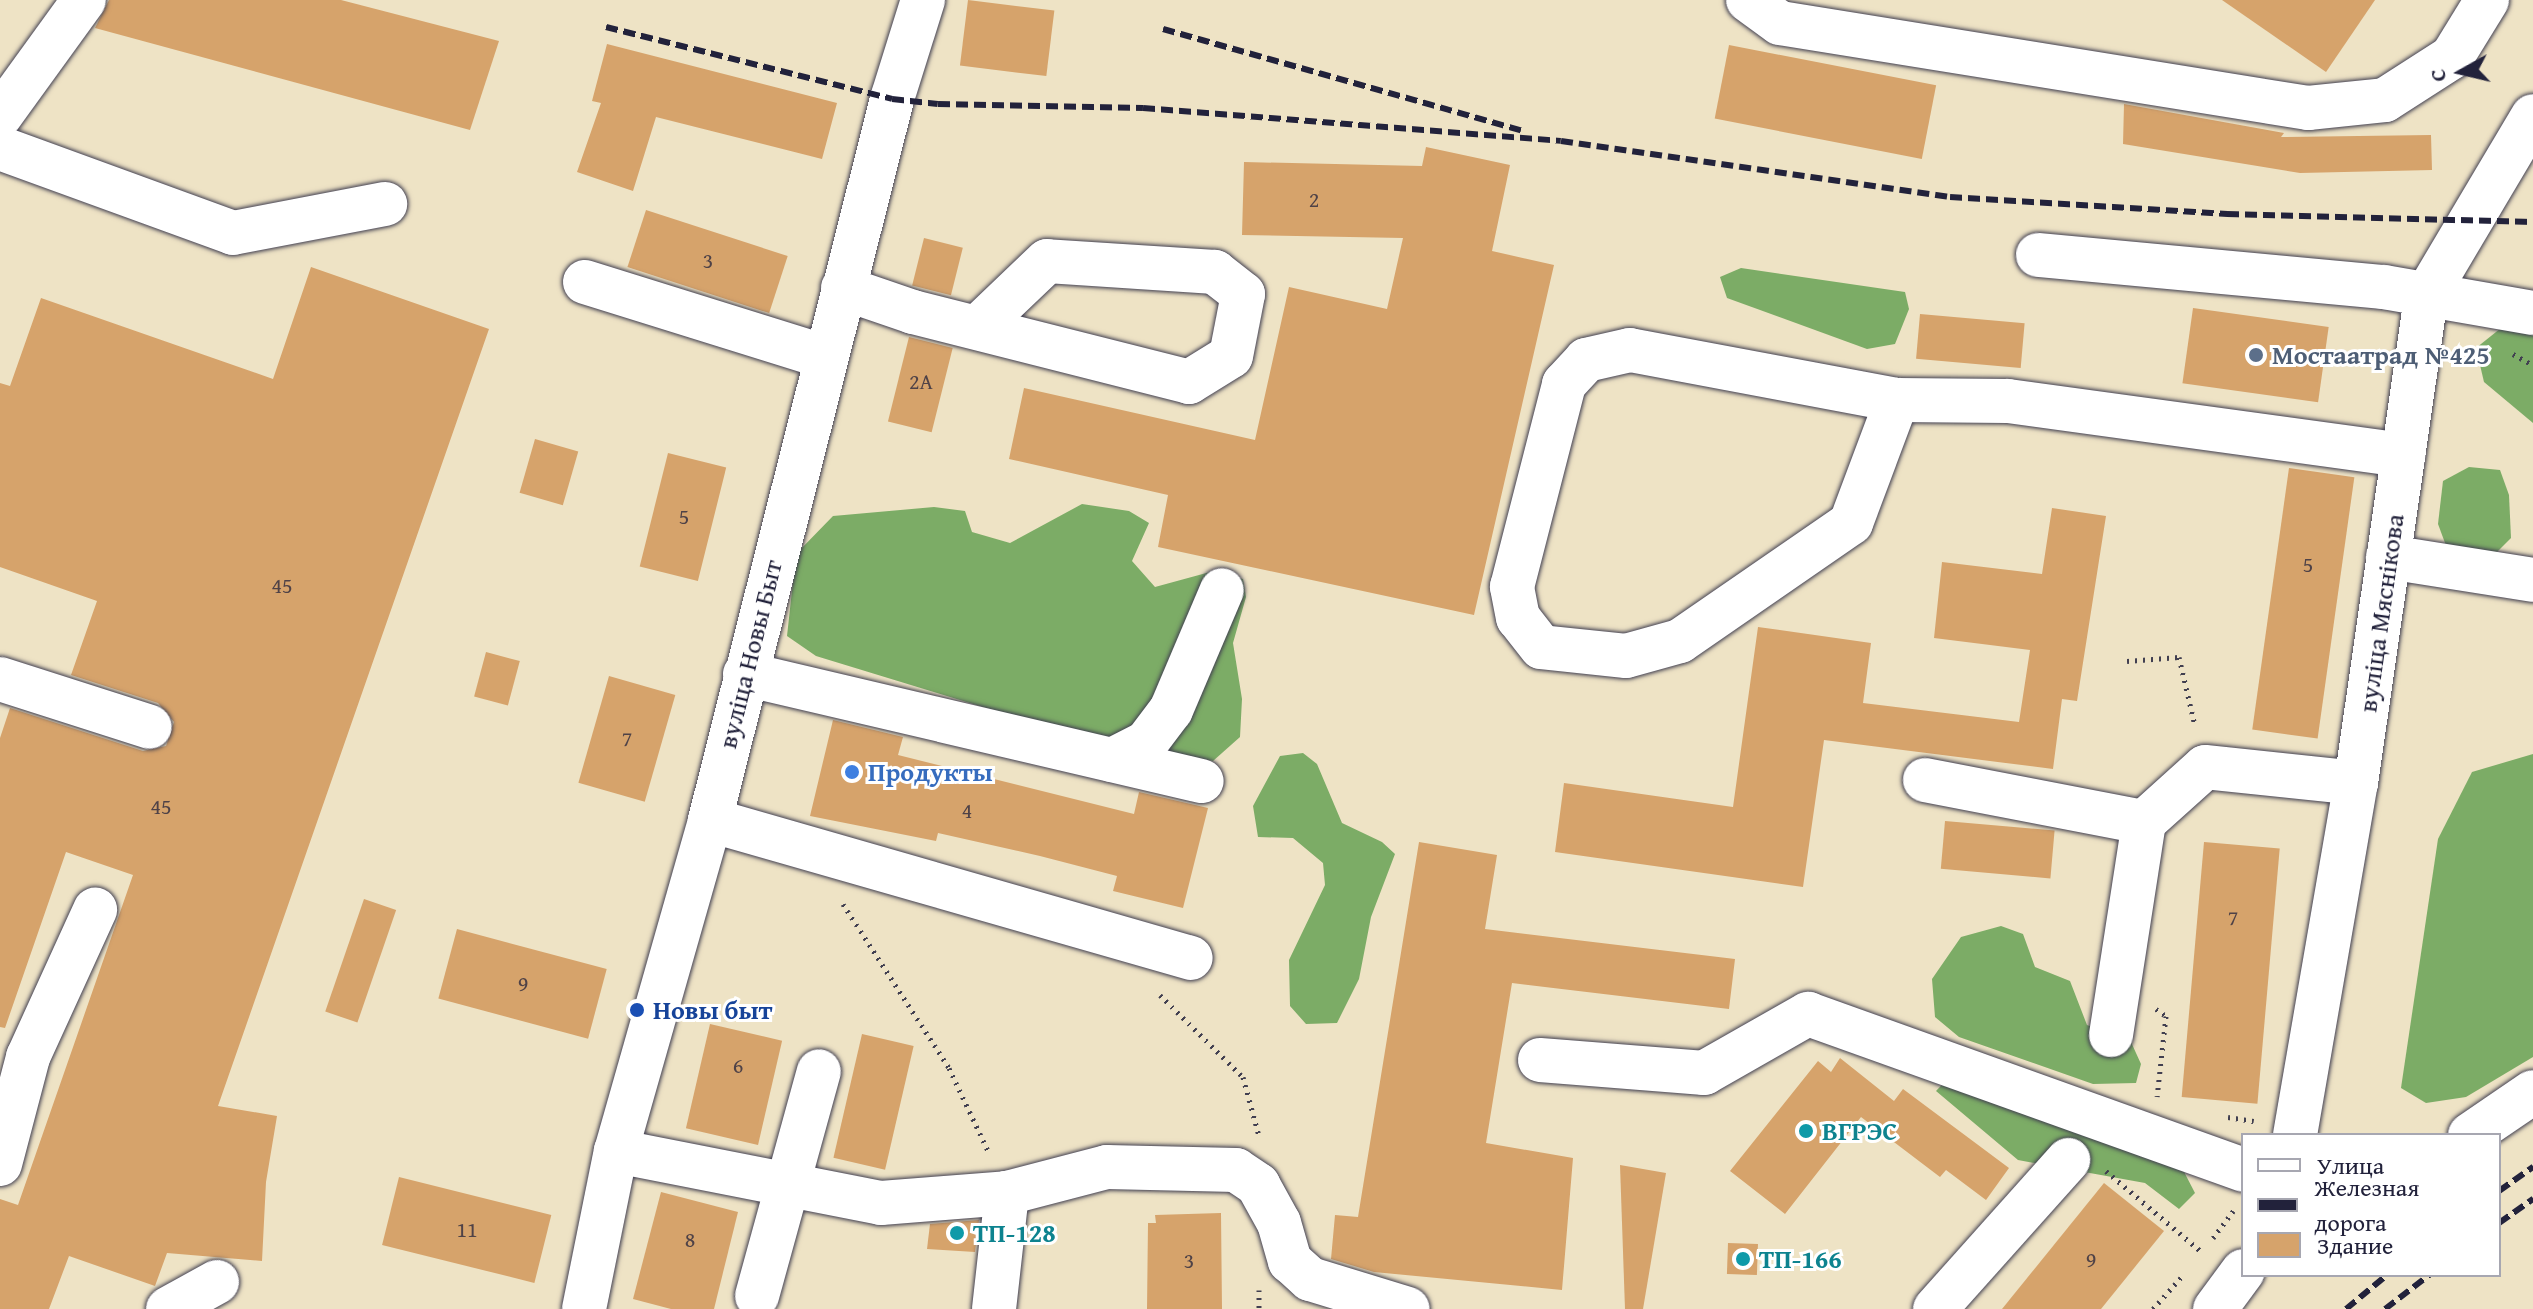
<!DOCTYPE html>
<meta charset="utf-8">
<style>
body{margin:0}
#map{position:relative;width:2533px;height:1309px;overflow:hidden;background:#eee3c5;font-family:"Gentium Book Plus",serif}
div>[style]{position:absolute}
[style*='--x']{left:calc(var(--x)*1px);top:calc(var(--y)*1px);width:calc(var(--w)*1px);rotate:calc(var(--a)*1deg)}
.forest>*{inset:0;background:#7cac66}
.building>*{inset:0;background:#d6a36b;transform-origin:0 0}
.path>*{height:5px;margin-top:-2.5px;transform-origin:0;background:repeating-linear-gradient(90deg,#413f50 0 2px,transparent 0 8px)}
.roads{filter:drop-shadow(0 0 2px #413f50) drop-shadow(0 0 2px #413f50)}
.minor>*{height:44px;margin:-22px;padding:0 22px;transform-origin:22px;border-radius:22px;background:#fff}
.rail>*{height:6px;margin-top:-3px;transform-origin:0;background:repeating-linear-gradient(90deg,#22223b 0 12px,transparent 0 18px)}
.dots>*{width:22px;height:22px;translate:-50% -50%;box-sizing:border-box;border:4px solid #fff;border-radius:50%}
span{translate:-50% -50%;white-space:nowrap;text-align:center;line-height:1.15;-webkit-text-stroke:6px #fff;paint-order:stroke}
.number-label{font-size:22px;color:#4f4247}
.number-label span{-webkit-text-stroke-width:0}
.service-label{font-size:26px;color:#4e5e75;font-weight:700}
.left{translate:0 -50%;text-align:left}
.street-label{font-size:26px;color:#22223b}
.shop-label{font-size:26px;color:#366cbe;font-weight:700}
.transit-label{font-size:26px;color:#164399;font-weight:700}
.culture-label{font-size:26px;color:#0d838f;font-weight:700}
.legend{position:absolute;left:2241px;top:1133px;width:260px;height:144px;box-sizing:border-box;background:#fff;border:2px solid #a7a7b1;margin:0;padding:10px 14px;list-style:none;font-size:24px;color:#22223b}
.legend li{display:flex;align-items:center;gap:16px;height:40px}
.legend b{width:40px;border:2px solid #a7a7b1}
.north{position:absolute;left:2421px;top:32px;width:80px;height:80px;-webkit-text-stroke:6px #fff;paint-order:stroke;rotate:262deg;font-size:22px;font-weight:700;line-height:32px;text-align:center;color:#22223b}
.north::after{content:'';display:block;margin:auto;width:28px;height:36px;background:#22223b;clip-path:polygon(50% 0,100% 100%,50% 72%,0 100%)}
</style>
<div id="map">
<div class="forest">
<i style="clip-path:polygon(1741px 268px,1905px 292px,1909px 309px,1895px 344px,1867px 349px,1727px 298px,1720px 277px)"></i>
<i style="clip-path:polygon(2501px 328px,2533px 333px,2533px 423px,2484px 382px,2476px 348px)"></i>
<i style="clip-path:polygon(2469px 467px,2500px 470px,2509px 495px,2511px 538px,2489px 560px,2448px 551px,2438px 524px,2443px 481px)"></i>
<i style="clip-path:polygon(1082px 504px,1129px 511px,1149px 523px,1132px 561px,1155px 587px,1210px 572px,1243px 579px,1246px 597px,1233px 643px,1242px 699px,1240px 737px,1213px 761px,1065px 732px,816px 656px,787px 636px,796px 554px,833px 516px,934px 507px,965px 511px,972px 532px,1010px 543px)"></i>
<i style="clip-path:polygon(1303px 753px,1317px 764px,1342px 823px,1382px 842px,1395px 854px,1371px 917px,1359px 979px,1337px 1023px,1306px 1024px,1290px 1006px,1289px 960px,1325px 885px,1323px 863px,1293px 838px,1258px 837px,1253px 806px,1280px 756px)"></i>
<i style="clip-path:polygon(2533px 754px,2533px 1057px,2466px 1097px,2426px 1103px,2401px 1088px,2438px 839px,2472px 772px)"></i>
<i style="clip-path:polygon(2001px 926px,2023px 934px,2035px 967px,2070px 981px,2087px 1025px,2131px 1042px,2141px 1064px,2136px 1083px,2093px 1084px,1959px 1037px,1935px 1017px,1932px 979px,1961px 937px)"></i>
<i style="clip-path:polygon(1955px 1071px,2181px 1166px,2195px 1193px,2179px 1209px,2145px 1183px,2018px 1160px,1936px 1091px)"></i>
</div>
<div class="building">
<i style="clip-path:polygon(109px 0,341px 0,499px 41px,470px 130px,95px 28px)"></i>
<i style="left:968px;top:0;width:87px;height:66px;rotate:7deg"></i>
<i style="clip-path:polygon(2222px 0,2375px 0,2326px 72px)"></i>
<i style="clip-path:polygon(607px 44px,837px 103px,822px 159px,656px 117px,633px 191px,577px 172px,601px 103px,592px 101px)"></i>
<i style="left:1729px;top:45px;width:211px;height:75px;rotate:11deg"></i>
<i style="clip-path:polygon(2124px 104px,2284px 133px,2281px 137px,2431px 135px,2432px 170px,2300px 173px,2123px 144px)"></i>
<i style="clip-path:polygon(1426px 147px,1510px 165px,1492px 251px,1554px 265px,1474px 615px,1158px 547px,1168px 495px,1009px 459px,1024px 388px,1255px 440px,1289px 287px,1387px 309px,1403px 238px,1242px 235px,1244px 162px,1422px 166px)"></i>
<i style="left:646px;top:210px;width:149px;height:60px;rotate:18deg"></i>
<i style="left:924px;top:238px;width:40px;height:49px;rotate:14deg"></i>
<i style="clip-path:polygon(311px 267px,489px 329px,218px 1106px,277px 1116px,266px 1182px,262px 1261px,167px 1253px,155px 1286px,69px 1256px,49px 1309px,0 1309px,0 1199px,18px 1205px,133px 875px,66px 852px,5px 1028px,0 1027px,0 738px,10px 708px,143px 751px,166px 746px,174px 722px,158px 703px,71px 675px,97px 601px,0 567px,0 383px,10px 386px,41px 298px,273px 379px)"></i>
<i style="left:2193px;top:308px;width:137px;height:76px;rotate:8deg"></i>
<i style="left:1920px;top:314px;width:105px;height:45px;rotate:5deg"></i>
<i style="left:909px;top:337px;width:45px;height:87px;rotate:14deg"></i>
<i style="left:535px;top:439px;width:45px;height:56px;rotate:16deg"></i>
<i style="left:668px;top:453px;width:60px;height:117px;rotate:14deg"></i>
<i style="left:2289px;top:468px;width:66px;height:264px;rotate:8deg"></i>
<i style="clip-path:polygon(2052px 508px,2106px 516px,2077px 701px,2062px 699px,2053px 769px,1824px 740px,1803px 887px,1555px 852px,1564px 783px,1733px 807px,1758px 627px,1871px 643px,1863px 703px,2019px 722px,2030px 650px,1934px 638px,1942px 562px,2042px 574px)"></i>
<i style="left:486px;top:652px;width:35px;height:46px;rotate:15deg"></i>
<i style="left:609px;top:676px;width:69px;height:111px;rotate:16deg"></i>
<i style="clip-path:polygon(833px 720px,903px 737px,898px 755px,1134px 814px,1139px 792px,1208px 808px,1183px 908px,1113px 891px,1117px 876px,1040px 856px,938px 833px,936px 841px,810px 816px)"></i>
<i style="left:1945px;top:821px;width:110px;height:48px;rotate:5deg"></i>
<i style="clip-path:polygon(1419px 842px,1497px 855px,1485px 929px,1735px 959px,1729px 1009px,1512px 983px,1486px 1143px,1573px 1158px,1562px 1290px,1374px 1272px,1331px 1259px,1335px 1215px,1358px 1217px)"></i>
<i style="left:2204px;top:842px;width:76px;height:256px;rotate:5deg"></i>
<i style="left:364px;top:899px;width:34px;height:119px;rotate:19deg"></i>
<i style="left:457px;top:929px;width:155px;height:72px;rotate:15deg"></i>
<i style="left:710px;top:1024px;width:74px;height:107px;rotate:13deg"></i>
<i style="left:862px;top:1034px;width:53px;height:127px;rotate:13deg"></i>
<i style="clip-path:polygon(1840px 1058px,1894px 1101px,1903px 1089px,2009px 1168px,1986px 1200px,1946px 1170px,1940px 1177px,1861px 1117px,1785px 1214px,1730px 1171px,1818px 1061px,1831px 1072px)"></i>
<i style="clip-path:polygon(1620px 1165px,1666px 1173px,1643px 1309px,1625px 1309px)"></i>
<i style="left:399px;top:1177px;width:157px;height:70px;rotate:14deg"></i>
<i style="clip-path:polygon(2104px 1183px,2164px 1231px,2101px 1309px,2002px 1309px)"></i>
<i style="clip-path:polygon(661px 1192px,738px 1212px,714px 1309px,671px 1309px,633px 1299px)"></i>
<i style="clip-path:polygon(1221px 1213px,1222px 1309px,1147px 1309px,1148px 1223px,1156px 1223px,1155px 1215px)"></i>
<i style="clip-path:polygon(979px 1220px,975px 1252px,927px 1249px,930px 1224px)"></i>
<i style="left:1728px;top:1243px;width:30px;height:31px;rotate:2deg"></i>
</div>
<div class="path">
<i style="--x:2513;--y:354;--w:23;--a:29"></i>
<i style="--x:2127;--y:661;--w:52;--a:-4.4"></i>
<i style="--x:2179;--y:657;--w:71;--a:76.9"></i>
<i style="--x:843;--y:904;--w:195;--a:57.1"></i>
<i style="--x:949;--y:1068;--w:94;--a:64.8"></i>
<i style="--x:1160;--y:995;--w:117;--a:44.7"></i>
<i style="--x:1243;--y:1077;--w:61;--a:74.8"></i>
<i style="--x:2156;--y:1009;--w:12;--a:35"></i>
<i style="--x:2166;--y:1016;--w:81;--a:96.3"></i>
<i style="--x:2228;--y:1117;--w:26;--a:9"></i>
<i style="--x:2106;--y:1171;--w:127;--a:40.2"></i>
<i style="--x:2213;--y:1238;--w:34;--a:-53"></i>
<i style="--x:1259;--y:1290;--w:19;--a:90"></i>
<i style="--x:2153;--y:1309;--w:47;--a:-48.5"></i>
</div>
<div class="roads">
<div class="minor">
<i style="--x:1748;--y:0;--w:39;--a:36"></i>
<i style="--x:1780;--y:23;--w:535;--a:9.15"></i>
<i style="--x:2308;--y:108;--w:77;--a:-5.9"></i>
<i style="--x:2385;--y:100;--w:80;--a:-32.7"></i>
<i style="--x:2452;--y:57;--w:67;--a:-58.4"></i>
<i style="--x:0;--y:116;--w:143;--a:-54.1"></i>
<i style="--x:0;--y:148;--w:248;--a:20"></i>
<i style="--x:233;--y:233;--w:155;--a:-10.8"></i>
<i style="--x:2038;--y:255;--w:347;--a:5.3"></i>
<i style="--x:2384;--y:287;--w:151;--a:9.9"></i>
<i style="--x:585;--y:282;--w:252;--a:17.3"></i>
<i style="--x:843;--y:288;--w:74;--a:18.9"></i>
<i style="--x:913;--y:312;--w:285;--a:14.2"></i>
<i style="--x:1189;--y:382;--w:49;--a:-31.8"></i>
<i style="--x:1231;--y:356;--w:63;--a:-79"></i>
<i style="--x:1243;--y:294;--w:36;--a:-142"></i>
<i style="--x:1215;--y:272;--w:168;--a:-176.3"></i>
<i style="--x:1047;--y:261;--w:94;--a:136.3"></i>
<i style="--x:1897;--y:400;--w:131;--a:110.5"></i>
<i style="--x:1851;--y:523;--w:208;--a:145.4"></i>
<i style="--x:1680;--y:641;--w:56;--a:164.5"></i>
<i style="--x:1626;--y:656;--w:85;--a:-174"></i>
<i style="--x:1541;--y:647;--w:37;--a:-128"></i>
<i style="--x:1518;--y:618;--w:32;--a:-101"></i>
<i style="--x:1512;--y:587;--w:210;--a:-75.6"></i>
<i style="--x:1564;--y:384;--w:33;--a:-47"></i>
<i style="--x:1586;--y:360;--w:45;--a:-12.8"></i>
<i style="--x:1630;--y:350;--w:272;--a:10.6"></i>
<i style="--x:1897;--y:400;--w:111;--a:0.5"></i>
<i style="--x:2008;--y:401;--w:399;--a:7.8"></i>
<i style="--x:2388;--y:557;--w:147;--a:9"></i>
<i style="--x:745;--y:674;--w:469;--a:13.2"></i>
<i style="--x:0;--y:679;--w:157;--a:17.7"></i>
<i style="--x:1112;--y:760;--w:38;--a:-27"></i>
<i style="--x:1146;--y:743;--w:41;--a:-52.9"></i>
<i style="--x:1171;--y:710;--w:130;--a:-67"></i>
<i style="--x:1925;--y:780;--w:223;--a:10.9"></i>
<i style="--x:710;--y:820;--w:500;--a:16.01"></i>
<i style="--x:2111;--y:1035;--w:216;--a:-81.2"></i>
<i style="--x:2144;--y:822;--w:82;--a:-42"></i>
<i style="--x:2205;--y:767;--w:152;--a:6"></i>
<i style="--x:1540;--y:1060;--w:165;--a:4.5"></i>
<i style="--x:1704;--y:1073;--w:120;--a:-29.6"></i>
<i style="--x:1808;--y:1014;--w:462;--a:19.7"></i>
<i style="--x:2295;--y:1135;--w:357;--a:-80.2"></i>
<i style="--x:2356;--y:783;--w:492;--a:-81.8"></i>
<i style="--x:2426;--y:296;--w:209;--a:-59.3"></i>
<i style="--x:2470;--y:1135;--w:76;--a:-34.3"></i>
<i style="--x:616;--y:1151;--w:270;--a:11.1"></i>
<i style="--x:881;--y:1203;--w:126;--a:-4.5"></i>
<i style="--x:0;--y:1164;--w:111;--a:-75.3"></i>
<i style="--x:28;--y:1057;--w:162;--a:-65.5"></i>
<i style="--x:757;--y:1296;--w:233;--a:-74.6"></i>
<i style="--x:168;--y:1309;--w:56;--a:-28.9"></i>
<i style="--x:584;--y:1309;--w:161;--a:-78.6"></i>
<i style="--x:616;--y:1151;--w:344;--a:-74.1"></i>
<i style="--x:710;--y:820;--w:744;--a:-75.83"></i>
<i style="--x:892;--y:99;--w:104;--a:-72.6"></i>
<i style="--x:994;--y:1309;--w:117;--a:-83.6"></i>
<i style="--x:1007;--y:1193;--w:103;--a:-14.6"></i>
<i style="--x:1107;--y:1167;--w:129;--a:1.3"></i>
<i style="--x:1236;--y:1170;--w:27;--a:34"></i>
<i style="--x:1258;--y:1185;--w:43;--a:61.1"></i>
<i style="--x:1279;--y:1223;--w:40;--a:74"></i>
<i style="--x:1290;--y:1261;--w:27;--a:42"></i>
<i style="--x:1310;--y:1279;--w:102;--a:17"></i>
<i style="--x:1935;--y:1309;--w:200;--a:-48.2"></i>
<i style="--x:2215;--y:1309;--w:47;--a:-53.6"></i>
</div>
</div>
<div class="rail">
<i style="--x:606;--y:27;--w:295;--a:14.1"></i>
<i style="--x:892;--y:99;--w:46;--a:6.2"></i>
<i style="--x:938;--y:104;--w:205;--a:1.1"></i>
<i style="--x:1143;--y:108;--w:419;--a:4.5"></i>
<i style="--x:1561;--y:141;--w:393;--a:8.2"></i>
<i style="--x:1950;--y:197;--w:278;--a:3.5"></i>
<i style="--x:2227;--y:214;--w:306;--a:1.5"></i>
<i style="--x:1163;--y:29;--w:372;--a:15.8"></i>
<i style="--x:2499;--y:1191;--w:42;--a:-35.2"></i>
<i style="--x:2499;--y:1223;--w:42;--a:-35.2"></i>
<i style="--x:2346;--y:1309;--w:53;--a:-39.7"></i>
<i style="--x:2385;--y:1309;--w:56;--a:-37.7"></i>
</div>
<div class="dots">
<i style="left:2256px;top:355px;background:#5c6f8a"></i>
<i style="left:852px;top:772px;background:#3f7fe0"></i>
<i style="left:637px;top:1010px;background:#1a4fb4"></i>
<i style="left:1806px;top:1131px;background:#0f9aa8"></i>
<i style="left:957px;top:1233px;background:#0f9aa8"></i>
<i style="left:1743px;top:1259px;background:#0f9aa8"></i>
</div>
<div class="number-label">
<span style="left:1314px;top:200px">2</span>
<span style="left:708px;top:261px">3</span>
<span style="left:921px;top:382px">2А</span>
<span style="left:684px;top:517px">5</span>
<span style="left:2308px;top:565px">5</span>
<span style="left:282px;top:586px">45</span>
<span style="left:627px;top:739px">7</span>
<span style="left:161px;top:807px">45</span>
<span style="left:967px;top:811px">4</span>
<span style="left:2233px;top:918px">7</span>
<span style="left:523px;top:984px">9</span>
<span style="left:738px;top:1066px">6</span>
<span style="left:467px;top:1230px">11</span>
<span style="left:690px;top:1240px">8</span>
<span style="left:2091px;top:1260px">9</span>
<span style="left:1189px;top:1261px">3</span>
</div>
<div class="service-label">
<span class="left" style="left:2272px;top:355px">Мостаатрад №425</span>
</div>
<div class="street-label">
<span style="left:2381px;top:613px;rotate:-82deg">вуліца Мяснікова</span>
<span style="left:750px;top:654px;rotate:-76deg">вуліца Новы Быт</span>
</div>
<div class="shop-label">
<span class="left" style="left:868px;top:772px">Продукты</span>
</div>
<div class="transit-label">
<span class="left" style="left:653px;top:1010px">Новы быт</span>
</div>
<div class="culture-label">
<span class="left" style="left:1822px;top:1131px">ВГРЭС</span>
<span class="left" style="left:973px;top:1233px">ТП-128</span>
<span class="left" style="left:1759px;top:1259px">ТП-166</span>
</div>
<ul class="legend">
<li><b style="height:10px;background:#fff"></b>Улица</li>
<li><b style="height:10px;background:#22223b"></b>Железная дорога</li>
<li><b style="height:22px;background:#d6a36b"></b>Здание</li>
</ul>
<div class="north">С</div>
</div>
